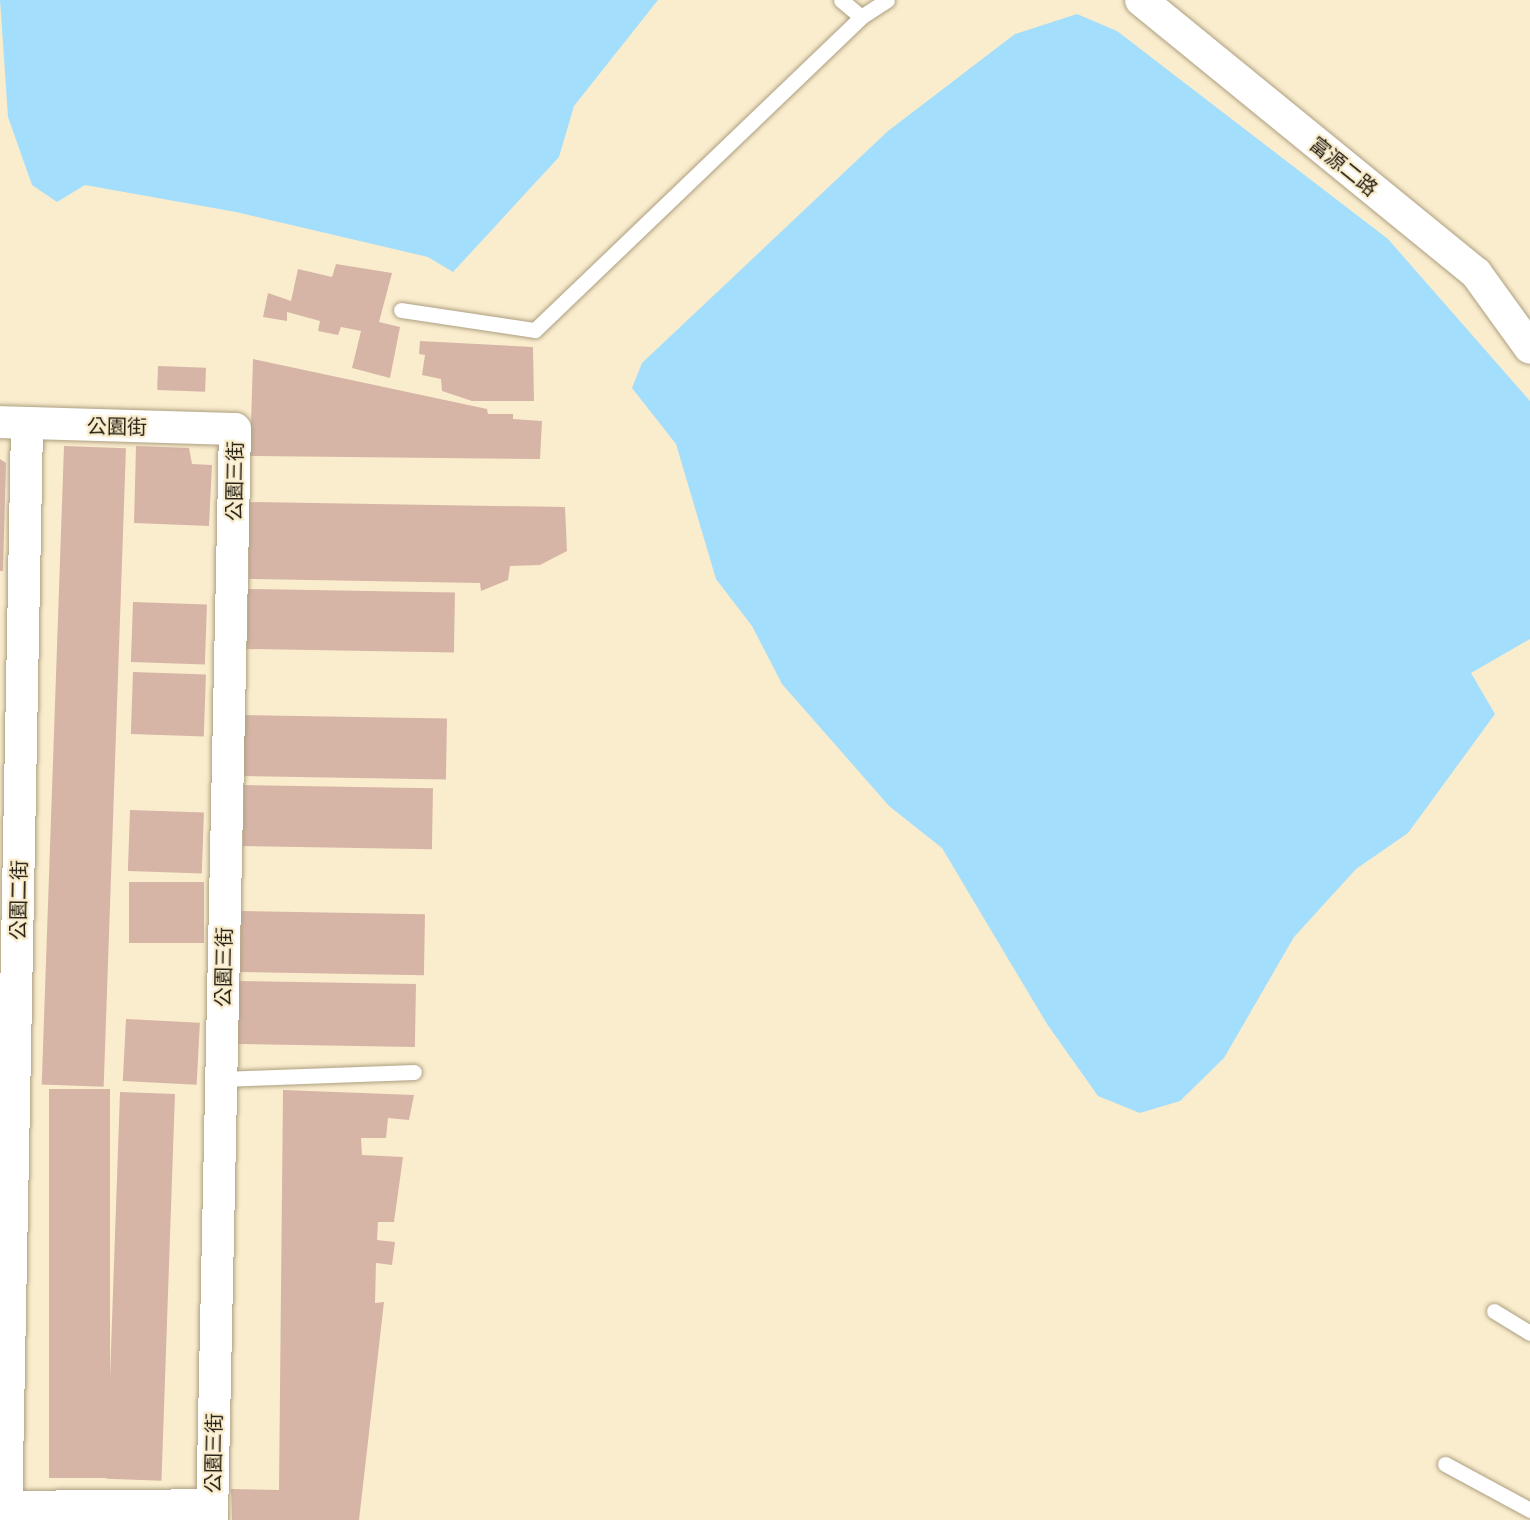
<!DOCTYPE html>
<meta charset="utf-8">
<style>
body{margin:0}
#map{position:relative;width:1530px;height:1520px;overflow:hidden;background:#faedcd;font-family:Barlow,"Noto Sans TC",sans-serif}
div>[style]{position:absolute}
[style*='--x']{left:calc(var(--x)*1px);top:calc(var(--y)*1px);width:calc(var(--w)*1px);rotate:calc(var(--a)*1deg)}
.water>*{inset:0;background:#a3defd}
.building>*{inset:0;background:#d6b5a6;transform-origin:0 0}
.roads{filter:drop-shadow(0 0 2px #ac9f81) drop-shadow(0 0 2px #ac9f81)}
.lane>*{height:15px;margin:-7.5px;padding:0 7.5px;transform-origin:7.5px;border-radius:7.5px;background:#fff}
.street>*{height:32px;margin:-16px;padding:0 16px;transform-origin:16px;border-radius:16px;background:#fff}
span{translate:-50% -50%;white-space:nowrap;text-align:center;line-height:1.15;-webkit-text-stroke:4.5px #faedcd;paint-order:stroke}
.street-label{font-size:20px;color:#231e13}
</style>
<div id="map">
<div class="water">
<i style="clip-path:polygon(0 0,658px 0,574px 106px,559px 157px,453px 272px,428px 257px,236px 212px,85px 185px,57px 202px,32px 185px,8px 117px)"></i>
<i style="clip-path:polygon(1077px 14px,1117px 31px,1388px 239px,1530px 401px,1530px 639px,1471px 673px,1495px 714px,1408px 833px,1356px 869px,1294px 937px,1224px 1058px,1180px 1101px,1140px 1113px,1098px 1096px,1047px 1024px,942px 848px,889px 806px,782px 684px,752px 626px,716px 579px,676px 444px,632px 388px,642px 363px,888px 131px,1015px 34px)"></i>
</div>
<div class="building">
<i style="clip-path:polygon(336px 264px,392px 273px,379px 322px,400px 327px,390px 378px,352px 368px,361px 331px,341px 327px,338px 335px,318px 331px,320px 321px,287px 312px,287px 321px,263px 317px,268px 293px,291px 301px,298px 269px,332px 277px)"></i>
<i style="clip-path:polygon(420px 341px,533px 347px,534px 401px,472px 401px,442px 391px,441px 379px,422px 375px,425px 355px,419px 354px)"></i>
<i style="clip-path:polygon(253px 359px,487px 409px,488px 414px,513px 414px,513px 419px,542px 421px,540px 459px,250px 456px)"></i>
<i style="left:158px;top:366px;width:48px;height:24px;rotate:2deg"></i>
<i style="left:64px;top:446px;width:62px;height:639px;rotate:2deg"></i>
<i style="clip-path:polygon(136px 446px,189px 448px,192px 464px,212px 465px,209px 526px,134px 523px)"></i>
<i style="clip-path:polygon(0 459px,6px 463px,3px 571px,0 571px)"></i>
<i style="clip-path:polygon(248px 502px,565px 507px,567px 551px,540px 565px,510px 566px,508px 580px,481px 591px,480px 583px,249px 579px)"></i>
<i style="left:248px;top:589px;width:207px;height:60px;rotate:1deg"></i>
<i style="left:133px;top:602px;width:74px;height:60px;rotate:2deg"></i>
<i style="left:133px;top:672px;width:73px;height:62px;rotate:2deg"></i>
<i style="left:244px;top:715px;width:203px;height:61px;rotate:1deg"></i>
<i style="left:244px;top:785px;width:189px;height:61px;rotate:1deg"></i>
<i style="left:130px;top:810px;width:74px;height:61px;rotate:2deg"></i>
<i style="left:129px;top:882px;width:75px;height:61px"></i>
<i style="left:241px;top:911px;width:184px;height:61px;rotate:1deg"></i>
<i style="left:239px;top:981px;width:177px;height:63px;rotate:1deg"></i>
<i style="left:126px;top:1019px;width:74px;height:62px;rotate:3deg"></i>
<i style="left:49px;top:1089px;width:61px;height:389px"></i>
<i style="clip-path:polygon(283px 1090px,414px 1095px,409px 1120px,388px 1118px,386px 1138px,361px 1138px,362px 1155px,403px 1157px,394px 1222px,378px 1222px,377px 1240px,395px 1242px,392px 1265px,376px 1263px,375px 1303px,384px 1302px,359px 1520px,232px 1520px,231px 1489px,279px 1490px)"></i>
<i style="left:120px;top:1092px;width:55px;height:387px;rotate:2deg"></i>
</div>
<div class="roads">
<div class="lane">
<i style="--x:841;--y:0;--w:26;--a:40"></i>
<i style="--x:401;--y:310;--w:135;--a:8.5"></i>
<i style="--x:535;--y:330;--w:452;--a:-43.8"></i>
<i style="--x:861;--y:17;--w:31;--a:-33"></i>
<i style="--x:221;--y:1079;--w:193;--a:-2.1"></i>
<i style="--x:1494;--y:1311;--w:42;--a:31.4"></i>
<i style="--x:1445;--y:1464;--w:97;--a:28.4"></i>
</div>
<div class="street">
<i style="--x:1141;--y:0;--w:432;--a:39.2"></i>
<i style="--x:1476;--y:273;--w:92;--a:54.2"></i>
<i style="--x:0;--y:422;--w:235;--a:1.7"></i>
<i style="--x:235;--y:429;--w:1091;--a:91.21"></i>
<i style="--x:0;--y:1507;--w:212;--a:-0.5"></i>
<i style="--x:6;--y:1520;--w:1097;--a:-88.9"></i>
</div>
</div>
<div class="street-label">
<span style="left:1344px;top:166px;rotate:39deg">富源二路</span>
<span style="left:117px;top:426px;rotate:1deg">公園街</span>
<span style="left:234px;top:481px;rotate:-89deg">公園三街</span>
<span style="left:18px;top:900px;rotate:-89deg">公園二街</span>
<span style="left:223px;top:967px;rotate:-89deg">公園三街</span>
<span style="left:213px;top:1453px;rotate:-89deg">公園三街</span>
</div>
</div>
